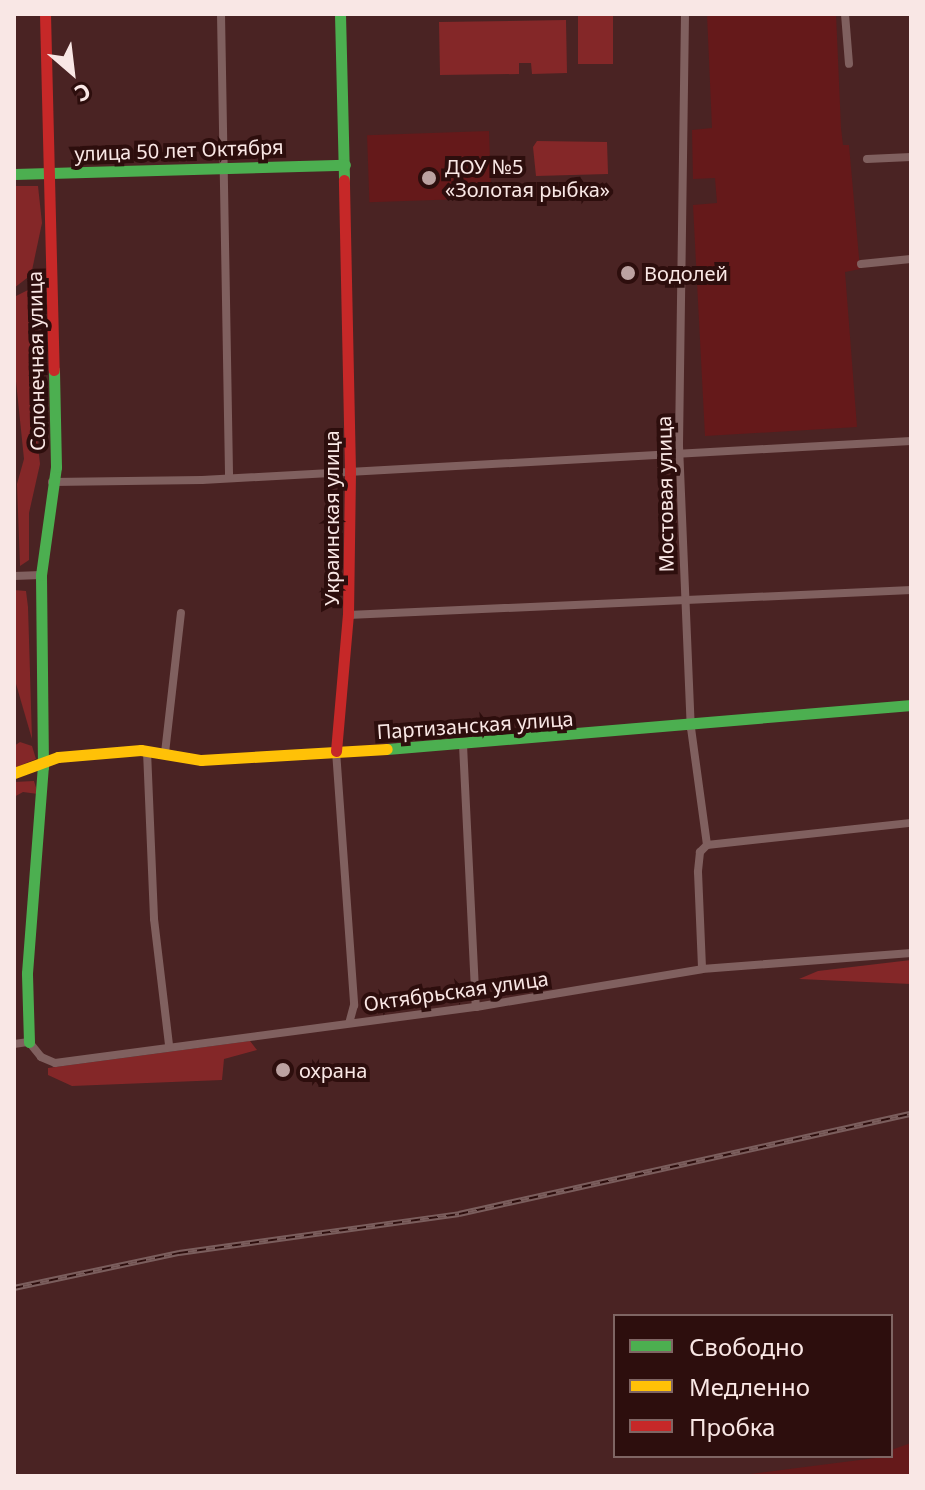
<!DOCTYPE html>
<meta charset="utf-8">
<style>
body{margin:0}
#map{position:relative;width:925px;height:1490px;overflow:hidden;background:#4a2323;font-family:"Noto Sans",sans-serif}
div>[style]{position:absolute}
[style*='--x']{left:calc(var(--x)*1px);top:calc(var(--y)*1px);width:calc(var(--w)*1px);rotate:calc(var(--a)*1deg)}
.built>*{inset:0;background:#65191a;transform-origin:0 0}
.green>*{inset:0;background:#842728;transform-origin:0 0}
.street>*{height:8px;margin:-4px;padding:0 4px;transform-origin:4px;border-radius:4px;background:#80605f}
.fast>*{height:11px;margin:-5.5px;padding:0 5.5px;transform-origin:5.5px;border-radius:5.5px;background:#4caf50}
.slow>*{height:11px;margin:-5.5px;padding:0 5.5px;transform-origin:5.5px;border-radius:5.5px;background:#ffc107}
.jam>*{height:11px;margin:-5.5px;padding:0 5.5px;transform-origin:5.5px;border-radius:5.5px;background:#c62828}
.rail>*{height:6px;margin-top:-3px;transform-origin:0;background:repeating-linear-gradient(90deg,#2d0e0d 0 9px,#7b5e5d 0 18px);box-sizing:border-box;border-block:2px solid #7b5e5d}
.dots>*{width:22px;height:22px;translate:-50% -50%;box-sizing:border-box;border:4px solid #2d0e0d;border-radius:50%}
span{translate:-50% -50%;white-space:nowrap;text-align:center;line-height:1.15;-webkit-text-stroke:8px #2d0e0d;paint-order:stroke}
.street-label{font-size:20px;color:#f9e7e5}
.poi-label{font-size:20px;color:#f9e7e5}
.left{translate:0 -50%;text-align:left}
.frame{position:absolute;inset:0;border:16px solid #f9e7e5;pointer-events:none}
.legend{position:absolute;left:613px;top:1314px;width:280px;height:144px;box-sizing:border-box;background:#2d0e0d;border:2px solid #7f6563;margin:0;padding:10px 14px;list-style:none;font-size:24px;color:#f9e7e5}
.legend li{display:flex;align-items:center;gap:16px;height:40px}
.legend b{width:40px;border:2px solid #7f6563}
.north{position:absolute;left:32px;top:32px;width:80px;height:80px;-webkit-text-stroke:6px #2d0e0d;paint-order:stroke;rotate:152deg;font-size:22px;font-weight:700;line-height:32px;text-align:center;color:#f9e7e5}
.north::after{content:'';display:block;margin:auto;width:28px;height:36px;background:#f9e7e5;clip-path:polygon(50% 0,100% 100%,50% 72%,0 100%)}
</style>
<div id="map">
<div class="built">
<i style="clip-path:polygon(707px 14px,836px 14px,841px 128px,843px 145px,849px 145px,860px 269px,845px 272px,857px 427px,705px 436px,693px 205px,717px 203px,715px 178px,693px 179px,692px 130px,712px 128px)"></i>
<i style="left:489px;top:131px;width:67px;height:122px;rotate:88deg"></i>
<i style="clip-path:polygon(911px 1443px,911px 1476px,735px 1476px,891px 1456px,891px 1450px)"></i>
</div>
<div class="green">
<i style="left:578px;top:14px;width:35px;height:50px"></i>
<i style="clip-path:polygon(566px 20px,567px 73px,532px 74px,531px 63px,519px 63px,519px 74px,440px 75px,439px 22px)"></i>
<i style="clip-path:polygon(537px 141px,607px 142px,608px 174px,536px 176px,533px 147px)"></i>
<i style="clip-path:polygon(14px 186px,38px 186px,42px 223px,31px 275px,14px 288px)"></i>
<i style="clip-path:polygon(32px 288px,39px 302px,31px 384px,40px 464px,29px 513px,29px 560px,20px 566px,17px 484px,24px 459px,14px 362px,14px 297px)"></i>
<i style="clip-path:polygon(14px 590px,26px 591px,28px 607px,32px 739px,14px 677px)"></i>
<i style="clip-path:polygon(20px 742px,32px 746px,36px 759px,14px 768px,14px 746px)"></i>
<i style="clip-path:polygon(34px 781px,38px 794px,23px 792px,14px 797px,14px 782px)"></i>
<i style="clip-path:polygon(911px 960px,911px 984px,799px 979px,818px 971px)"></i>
<i style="clip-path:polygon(250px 1041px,257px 1050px,224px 1059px,222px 1080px,72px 1086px,48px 1075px,48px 1068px)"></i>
</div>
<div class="street">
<i style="--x:221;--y:14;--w:461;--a:89"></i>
<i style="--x:685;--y:14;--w:432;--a:90.8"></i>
<i style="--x:679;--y:446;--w:282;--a:87.6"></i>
<i style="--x:691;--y:728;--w:118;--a:82.2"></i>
<i style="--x:707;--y:845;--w:10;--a:135"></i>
<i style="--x:700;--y:852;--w:20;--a:96"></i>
<i style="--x:698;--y:872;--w:97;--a:87.6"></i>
<i style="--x:845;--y:14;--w:50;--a:85.4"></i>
<i style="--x:867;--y:159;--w:44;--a:-2.6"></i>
<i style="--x:861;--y:264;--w:50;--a:-5.7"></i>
<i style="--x:52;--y:482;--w:150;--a:-0.8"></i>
<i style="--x:202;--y:480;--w:710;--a:-3.15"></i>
<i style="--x:14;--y:576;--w:27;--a:-2"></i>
<i style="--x:348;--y:615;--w:564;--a:-2.54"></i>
<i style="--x:463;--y:745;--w:262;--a:87.2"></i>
<i style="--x:147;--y:751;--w:168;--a:87.6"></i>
<i style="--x:154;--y:919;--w:127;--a:83.2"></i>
<i style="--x:336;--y:751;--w:255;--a:85.9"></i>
<i style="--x:354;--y:1005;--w:16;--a:105"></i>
<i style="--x:165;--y:753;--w:141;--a:-83.5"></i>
<i style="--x:707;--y:845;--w:205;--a:-6.2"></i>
<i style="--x:14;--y:1044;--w:15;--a:-8"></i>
<i style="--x:29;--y:1042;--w:19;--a:51"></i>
<i style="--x:41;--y:1057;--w:15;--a:23"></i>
<i style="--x:55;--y:1063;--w:425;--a:-7.6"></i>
<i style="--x:476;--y:1007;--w:229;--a:-9.5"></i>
<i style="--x:702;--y:969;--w:210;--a:-4.4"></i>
</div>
<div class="fast">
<i style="--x:340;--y:14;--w:166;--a:88.6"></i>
<i style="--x:14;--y:174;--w:331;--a:-1.6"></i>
<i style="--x:387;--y:749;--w:526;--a:-4.8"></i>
<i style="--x:29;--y:1042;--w:69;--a:-91.7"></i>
<i style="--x:27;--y:973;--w:207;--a:-85.6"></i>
<i style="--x:43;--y:767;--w:192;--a:-90.6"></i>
<i style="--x:41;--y:575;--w:109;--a:-82.1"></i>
<i style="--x:56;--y:467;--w:97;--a:-91.2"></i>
</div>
<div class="slow">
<i style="--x:14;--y:773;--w:47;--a:-20"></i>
<i style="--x:58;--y:757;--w:83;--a:-4.8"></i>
<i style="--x:141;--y:750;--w:61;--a:9.5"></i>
<i style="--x:201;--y:760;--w:186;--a:-3.4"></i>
</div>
<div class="jam">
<i style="--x:45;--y:14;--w:356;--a:88.6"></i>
<i style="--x:336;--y:751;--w:137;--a:-85"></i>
<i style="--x:348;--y:615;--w:144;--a:-89.2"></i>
<i style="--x:350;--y:471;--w:291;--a:-91.2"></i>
</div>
<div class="rail">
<i style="--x:14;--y:1288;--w:169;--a:-12"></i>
<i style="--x:179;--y:1253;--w:283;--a:-7.9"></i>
<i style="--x:459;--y:1214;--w:463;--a:-12.5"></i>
</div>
<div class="dots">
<i style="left:429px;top:178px;background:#bca2a1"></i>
<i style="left:628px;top:273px;background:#bca2a1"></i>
<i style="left:283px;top:1070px;background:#bca2a1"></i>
</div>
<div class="street-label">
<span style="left:179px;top:150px;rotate:-2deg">улица 50 лет Октября</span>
<span style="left:36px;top:361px;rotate:-91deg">Солонечная улица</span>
<span style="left:665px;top:494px;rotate:-91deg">Мостовая улица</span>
<span style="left:331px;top:518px;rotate:-90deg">Украинская улица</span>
<span style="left:475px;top:725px;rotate:-4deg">Партизанская улица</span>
<span style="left:456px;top:991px;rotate:-8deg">Октябрьская улица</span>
</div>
<div class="poi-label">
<span class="left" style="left:445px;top:178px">ДОУ №5<br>«Золотая рыбка»</span>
<span class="left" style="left:644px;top:273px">Водолей</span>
<span class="left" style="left:299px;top:1070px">охрана</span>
</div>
<div class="frame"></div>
<ul class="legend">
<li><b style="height:10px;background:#4caf50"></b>Свободно</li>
<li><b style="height:10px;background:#ffc107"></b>Медленно</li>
<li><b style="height:10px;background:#c62828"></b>Пробка</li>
</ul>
<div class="north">С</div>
</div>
